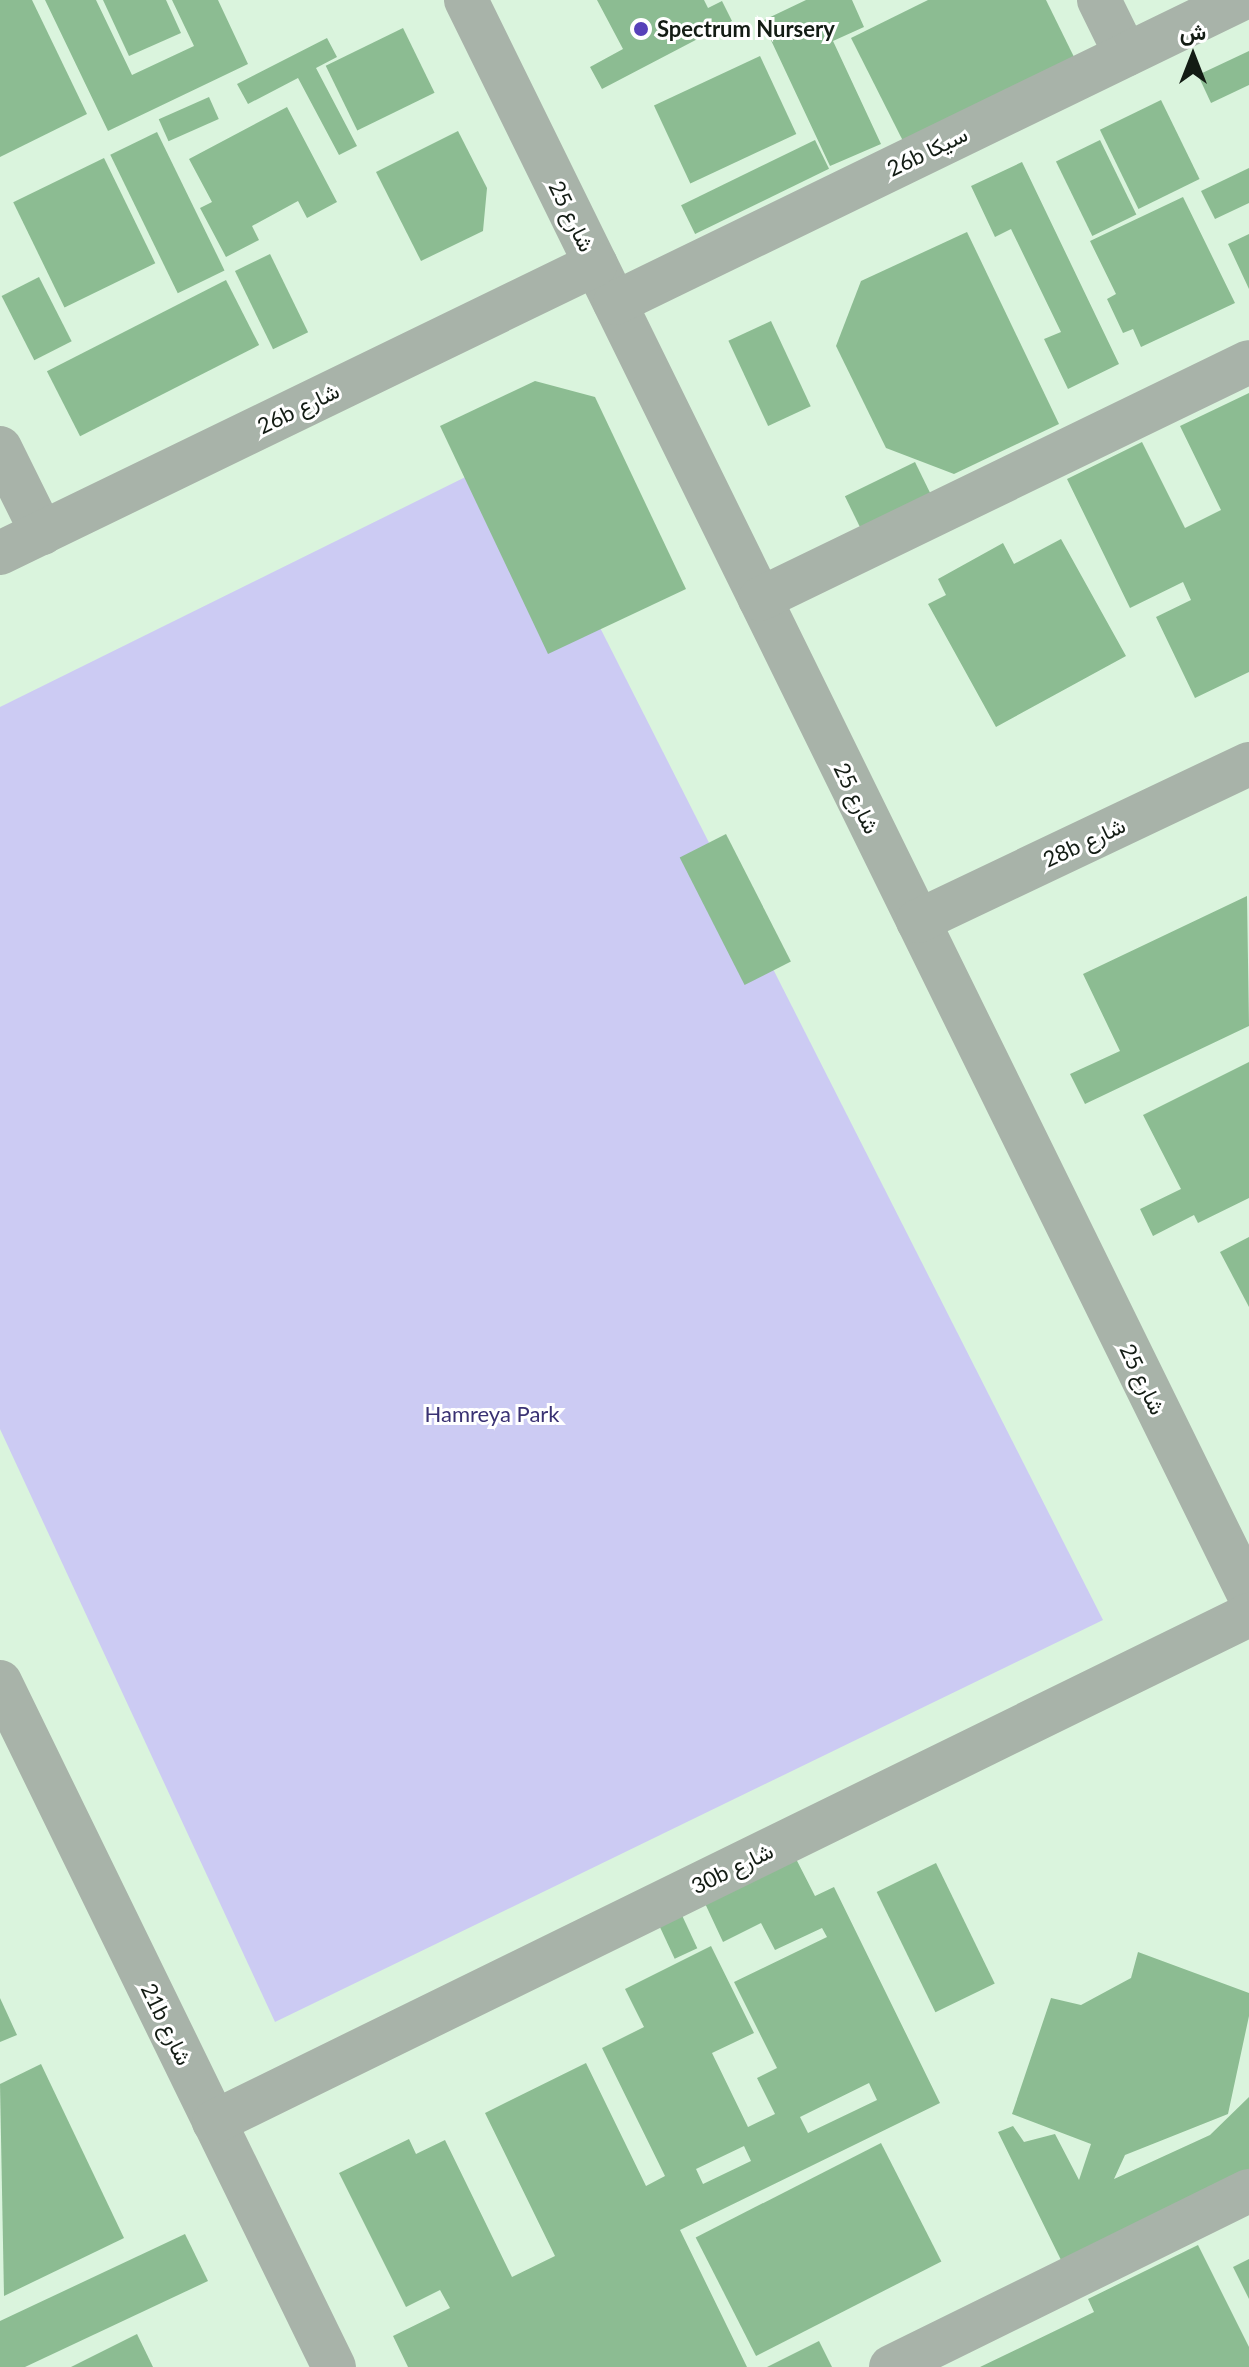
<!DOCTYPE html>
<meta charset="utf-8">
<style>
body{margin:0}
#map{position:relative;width:1249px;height:2367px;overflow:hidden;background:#daf4dd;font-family:Lato,Vazirmatn,sans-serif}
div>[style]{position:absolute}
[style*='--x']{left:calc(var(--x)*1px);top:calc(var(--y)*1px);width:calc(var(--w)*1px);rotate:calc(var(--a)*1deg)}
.green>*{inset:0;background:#cccbf3}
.building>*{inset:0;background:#8cbc92;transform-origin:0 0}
.minor>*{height:44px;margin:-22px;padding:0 22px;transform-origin:22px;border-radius:22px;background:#a8b3a9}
.dots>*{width:22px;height:22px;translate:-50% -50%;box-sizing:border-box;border:4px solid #fff;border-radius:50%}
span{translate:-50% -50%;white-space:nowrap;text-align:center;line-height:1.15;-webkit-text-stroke:6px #fff;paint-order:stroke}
.poi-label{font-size:22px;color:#131c14;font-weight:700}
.left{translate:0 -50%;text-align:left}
.street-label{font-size:22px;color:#131c14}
.park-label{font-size:22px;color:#3a3273}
.north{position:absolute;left:1153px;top:16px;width:80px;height:80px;-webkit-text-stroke:6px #fff;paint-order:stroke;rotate:0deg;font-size:22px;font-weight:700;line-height:32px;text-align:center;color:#131c14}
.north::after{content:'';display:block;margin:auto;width:28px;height:36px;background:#131c14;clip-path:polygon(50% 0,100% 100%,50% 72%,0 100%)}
</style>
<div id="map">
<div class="green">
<i style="clip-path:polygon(512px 454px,1103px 1620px,275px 2022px,0 1429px,0 707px)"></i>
</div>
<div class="building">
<i style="clip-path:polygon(0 0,32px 0,87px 114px,0 157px)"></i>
<i style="clip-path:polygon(45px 0,96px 0,132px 75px,194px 46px,172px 0,218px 0,248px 64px,108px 131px)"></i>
<i style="clip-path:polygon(103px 0,166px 0,181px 33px,129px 56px)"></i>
<i style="clip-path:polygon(597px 0,704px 0,708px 8px,722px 1px,732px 21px,602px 89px,590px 67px,623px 49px)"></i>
<i style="clip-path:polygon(806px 0,852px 0,864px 27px,833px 41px,881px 144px,830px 166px,762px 21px)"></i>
<i style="clip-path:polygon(928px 0,1046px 0,1075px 59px,904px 143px,851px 38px)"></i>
<i style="left:403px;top:28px;width:72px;height:86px;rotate:64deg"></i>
<i style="clip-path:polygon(327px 38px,337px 57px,316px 68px,357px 146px,339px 155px,298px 78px,248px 104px,237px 84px)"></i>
<i style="clip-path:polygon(1249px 51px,1249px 85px,1211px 103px,1198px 75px)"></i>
<i style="left:760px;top:56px;width:86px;height:117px;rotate:65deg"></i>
<i style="left:209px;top:97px;width:24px;height:55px;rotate:66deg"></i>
<i style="left:1161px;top:100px;width:88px;height:68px;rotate:64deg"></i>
<i style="clip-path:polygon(287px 107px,337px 202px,307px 218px,298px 201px,252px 226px,259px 240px,226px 257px,200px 208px,212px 202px,189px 159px)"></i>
<i style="clip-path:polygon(458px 131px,487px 188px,483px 231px,421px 261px,376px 172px)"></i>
<i style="left:157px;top:132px;width:154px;height:52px;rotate:64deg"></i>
<i style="left:815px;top:140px;width:32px;height:149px;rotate:64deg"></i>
<i style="left:1100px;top:140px;width:83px;height:49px;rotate:64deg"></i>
<i style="left:104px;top:158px;width:117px;height:101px;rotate:64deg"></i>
<i style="clip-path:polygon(1022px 162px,1119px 364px,1068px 389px,1044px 339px,1061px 332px,1011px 229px,995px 237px,971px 186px)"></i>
<i style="clip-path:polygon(1249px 168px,1249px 203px,1215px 219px,1201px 191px)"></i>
<i style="clip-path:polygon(1183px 197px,1235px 303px,1141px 347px,1133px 329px,1123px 333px,1107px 299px,1116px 294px,1090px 241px)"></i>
<i style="clip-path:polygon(967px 232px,1059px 424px,954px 474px,886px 448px,836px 346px,861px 281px)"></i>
<i style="clip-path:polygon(1249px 234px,1249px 289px,1228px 244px)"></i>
<i style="left:270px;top:254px;width:87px;height:39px;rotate:64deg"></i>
<i style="left:39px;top:277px;width:72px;height:42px;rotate:63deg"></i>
<i style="left:226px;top:280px;width:73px;height:201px;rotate:63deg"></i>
<i style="left:771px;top:321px;width:94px;height:47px;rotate:65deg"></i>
<i style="clip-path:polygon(535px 381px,595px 397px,686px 589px,548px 654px,440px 426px)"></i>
<i style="clip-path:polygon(1249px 393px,1249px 672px,1195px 698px,1156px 617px,1191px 600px,1183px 582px,1130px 608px,1067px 479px,1142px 442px,1185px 528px,1221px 510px,1180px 426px)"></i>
<i style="left:915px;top:462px;width:46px;height:78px;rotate:64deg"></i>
<i style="clip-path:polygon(1061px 539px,1126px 656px,996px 727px,928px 604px,946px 595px,938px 579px,1003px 543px,1014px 564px)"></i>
<i style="left:726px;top:834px;width:143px;height:52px;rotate:63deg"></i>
<i style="clip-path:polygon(1247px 896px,1249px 1026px,1085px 1104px,1070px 1074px,1120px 1051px,1083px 974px)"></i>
<i style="clip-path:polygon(1249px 1062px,1249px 1198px,1198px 1223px,1194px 1215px,1153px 1236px,1140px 1209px,1181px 1189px,1143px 1115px)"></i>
<i style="clip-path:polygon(1249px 1237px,1249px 1307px,1220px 1252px)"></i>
<i style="clip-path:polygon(evenodd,793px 1853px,815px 1896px,834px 1887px,940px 2103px,680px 2230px,747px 2367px,408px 2367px,393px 2336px,450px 2308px,440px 2290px,406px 2307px,339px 2173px,409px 2139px,416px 2154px,445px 2140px,512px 2277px,555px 2256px,485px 2113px,586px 2063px,646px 2186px,665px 2176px,602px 2048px,644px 2027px,625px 1989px,711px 1946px,754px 2033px,712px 2053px,748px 2127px,775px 2114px,757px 2078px,777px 2068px,734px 1982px,827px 1937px,822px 1928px,775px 1950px,761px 1923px,723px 1942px,702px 1897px,793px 1853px,869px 2083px,877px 2100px,808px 2133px,800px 2117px,869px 2083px,793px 1853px,744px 2146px,751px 2161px,703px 2184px,696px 2169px,744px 2146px)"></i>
<i style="left:936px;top:1863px;width:134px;height:66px;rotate:64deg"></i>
<i style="left:680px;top:1911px;width:41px;height:25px;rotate:65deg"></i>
<i style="clip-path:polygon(1138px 1952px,1249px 1993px,1249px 2016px,1228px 2114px,1125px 2155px,1114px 2179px,1210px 2135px,1249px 2097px,1249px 2171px,1061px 2260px,998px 2132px,1013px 2126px,1024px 2142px,1055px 2134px,1079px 2180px,1091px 2144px,1012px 2114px,1051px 1998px,1081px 2005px,1131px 1978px)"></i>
<i style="clip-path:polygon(0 1998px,17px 2035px,0 2042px)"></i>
<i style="clip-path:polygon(41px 2064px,124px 2238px,4px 2296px,0 2084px)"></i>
<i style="left:881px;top:2143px;width:133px;height:208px;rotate:63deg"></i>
<i style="clip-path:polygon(185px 2234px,208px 2281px,25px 2367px,0 2367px,0 2321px)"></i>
<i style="clip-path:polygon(1198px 2245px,1249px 2347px,1249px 2367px,980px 2367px,1094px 2312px,1088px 2299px)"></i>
<i style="clip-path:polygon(1249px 2259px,1249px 2299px,1233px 2267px)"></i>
<i style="clip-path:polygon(137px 2334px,153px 2367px,71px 2367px)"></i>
<i style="clip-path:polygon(819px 2341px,832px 2367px,767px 2367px)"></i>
</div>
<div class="minor">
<i style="--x:466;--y:0;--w:1777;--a:63.85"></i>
<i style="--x:1099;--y:0;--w:61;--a:63.9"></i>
<i style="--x:615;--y:303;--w:694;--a:-25.9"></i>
<i style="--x:0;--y:448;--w:95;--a:63.7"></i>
<i style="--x:0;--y:553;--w:662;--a:-25.87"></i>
<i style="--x:760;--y:599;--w:543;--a:-25.86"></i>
<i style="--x:918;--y:921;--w:366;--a:-25.4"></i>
<i style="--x:0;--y:1682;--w:762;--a:64.01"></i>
<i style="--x:214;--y:2122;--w:1153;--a:-26.1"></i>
<i style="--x:891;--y:2367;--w:399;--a:-26.2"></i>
</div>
<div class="dots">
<i style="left:641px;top:29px;background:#5741b9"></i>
</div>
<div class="poi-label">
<span class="left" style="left:657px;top:29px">Spectrum Nursery</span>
</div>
<div class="street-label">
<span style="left:927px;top:151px;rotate:-26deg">26b سيكا</span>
<span style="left:572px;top:216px;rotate:64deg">شارع 25</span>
<span style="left:298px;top:408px;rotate:-26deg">26b شارع</span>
<span style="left:857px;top:798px;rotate:64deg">شارع 25</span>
<span style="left:1084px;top:842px;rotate:-25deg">28b شارع</span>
<span style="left:1143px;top:1379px;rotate:64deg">شارع 25</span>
<span style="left:732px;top:1868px;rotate:-26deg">30b شارع</span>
<span style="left:167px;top:2024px;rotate:64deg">21b شارع</span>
</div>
<div class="park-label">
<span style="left:492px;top:1414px">Hamreya Park</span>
</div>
<div class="north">ش</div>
</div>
